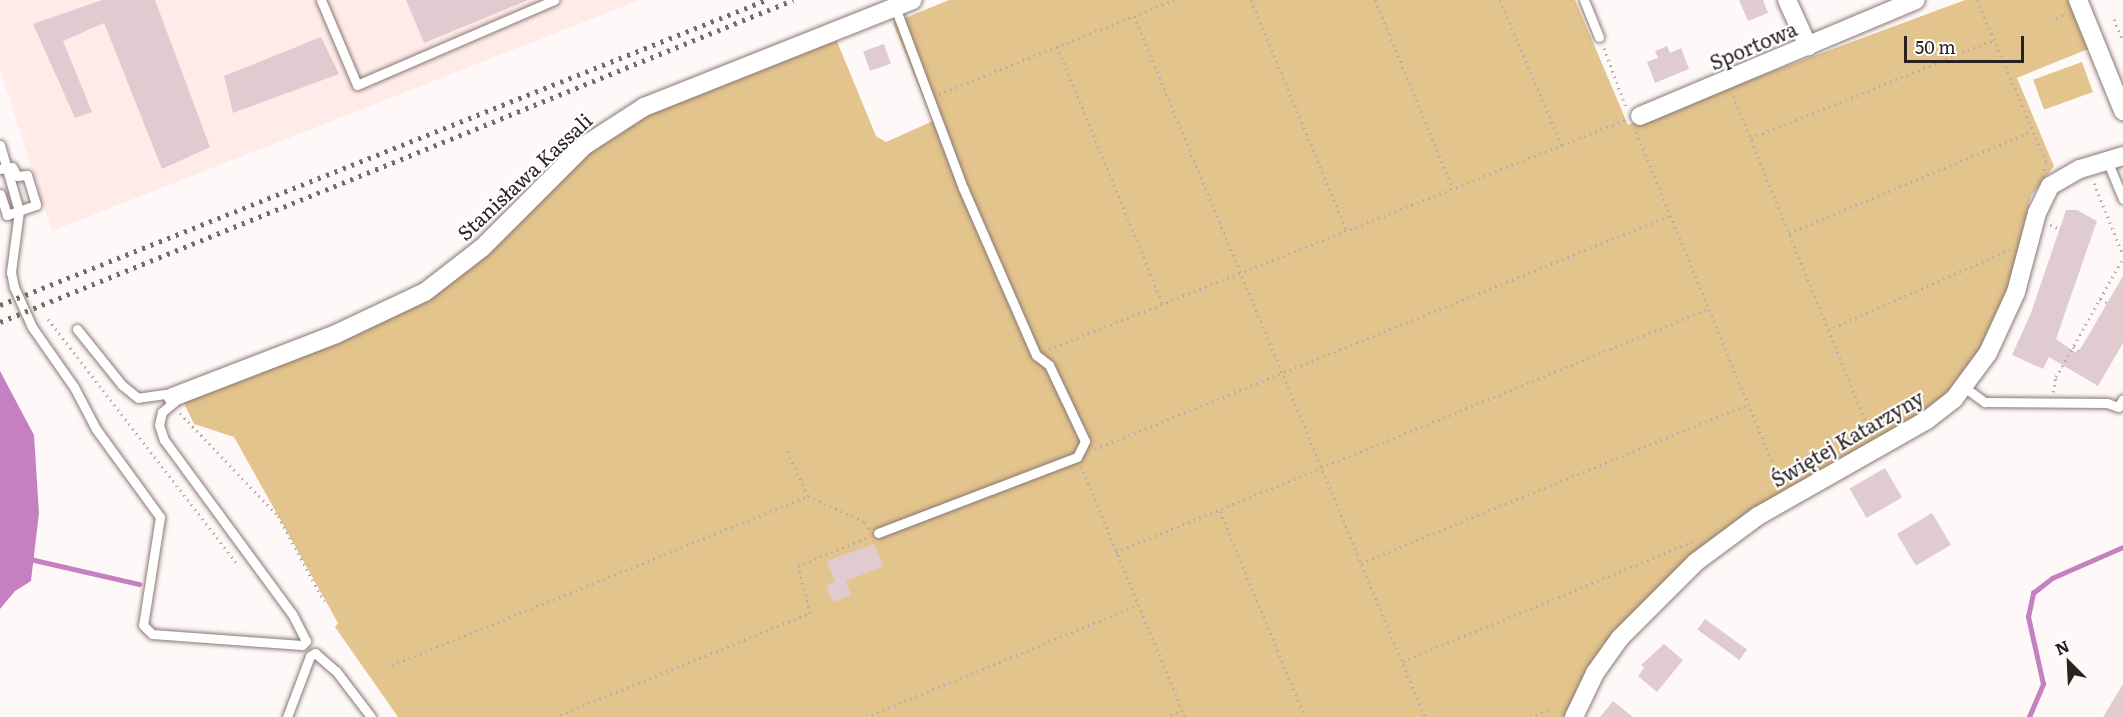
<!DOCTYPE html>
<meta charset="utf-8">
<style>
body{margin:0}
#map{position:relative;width:2123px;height:717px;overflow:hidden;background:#fef9f8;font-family:Literata,serif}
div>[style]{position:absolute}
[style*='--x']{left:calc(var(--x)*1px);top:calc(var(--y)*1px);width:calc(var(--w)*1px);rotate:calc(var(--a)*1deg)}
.built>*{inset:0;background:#ffece9}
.green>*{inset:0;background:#e2c48c;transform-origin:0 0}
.water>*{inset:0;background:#c67fc0}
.stream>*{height:4.5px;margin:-2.25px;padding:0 2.25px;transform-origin:2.25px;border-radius:2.25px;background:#c67fc0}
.building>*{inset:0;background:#e0cbd1;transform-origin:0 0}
.path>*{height:3px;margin-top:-1.5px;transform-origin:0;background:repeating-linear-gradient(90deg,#b3adac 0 1.5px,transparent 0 6px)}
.roads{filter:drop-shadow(0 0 2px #8a7774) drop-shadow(0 0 2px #8a7774)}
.service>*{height:9px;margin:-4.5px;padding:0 4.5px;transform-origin:4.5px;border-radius:4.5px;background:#fff}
.minor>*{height:18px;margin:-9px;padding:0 9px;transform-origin:9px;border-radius:9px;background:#fff}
.rail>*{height:4.5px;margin-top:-2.25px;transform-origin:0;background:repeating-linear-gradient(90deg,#736c6b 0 3px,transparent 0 9px)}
span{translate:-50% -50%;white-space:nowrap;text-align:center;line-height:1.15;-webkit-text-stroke:4.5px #fff;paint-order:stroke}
.street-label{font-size:20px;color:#2a2221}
.north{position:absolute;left:2039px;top:633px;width:60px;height:60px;-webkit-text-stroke:4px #fff;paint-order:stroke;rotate:336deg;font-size:16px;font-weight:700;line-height:24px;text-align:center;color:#2a2221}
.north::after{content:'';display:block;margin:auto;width:21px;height:27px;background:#2a2221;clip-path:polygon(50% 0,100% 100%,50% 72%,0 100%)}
.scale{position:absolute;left:1904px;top:36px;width:120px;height:27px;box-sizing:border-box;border:3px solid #2a2221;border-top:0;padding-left:8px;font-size:18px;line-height:21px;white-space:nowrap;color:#2a2221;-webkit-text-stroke:4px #fff;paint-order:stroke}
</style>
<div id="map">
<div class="built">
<i style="clip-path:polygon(0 0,640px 0,52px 231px,0 70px)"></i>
</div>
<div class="green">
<i style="clip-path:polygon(949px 0,1575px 0,1628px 125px,1965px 0,2068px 0,2088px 49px,2017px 78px,2054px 166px,2031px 196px,2008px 293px,1977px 359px,1941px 403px,1750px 514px,1589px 669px,1564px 717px,398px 717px,335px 627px,338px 623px,234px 437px,194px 424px,184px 403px,191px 397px,421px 301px,590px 147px,652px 112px,836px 39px,876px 136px,886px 142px,933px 121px,893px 23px)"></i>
<i style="left:2082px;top:62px;width:32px;height:52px;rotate:70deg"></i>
</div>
<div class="water">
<i style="clip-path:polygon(0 371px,34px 435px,39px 513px,31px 581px,15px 591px,0 609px)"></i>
</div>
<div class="stream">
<i style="--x:30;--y:559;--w:112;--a:12.9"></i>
<i style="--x:2029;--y:717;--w:36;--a:-67"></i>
<i style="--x:2043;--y:684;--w:69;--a:-102.6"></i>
<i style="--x:2028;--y:617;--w:25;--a:-78"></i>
<i style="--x:2033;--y:593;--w:24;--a:-38"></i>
<i style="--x:2052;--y:578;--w:77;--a:-23.6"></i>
</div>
<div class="building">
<i style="clip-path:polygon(102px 0,155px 0,210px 147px,162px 169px,104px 23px,63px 41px,92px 112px,75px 118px,33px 24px)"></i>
<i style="clip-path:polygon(406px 0,528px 0,424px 43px)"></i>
<i style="clip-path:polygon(1739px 0,1763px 0,1768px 13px,1748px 21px)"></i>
<i style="clip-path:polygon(321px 37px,339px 74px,233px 113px,224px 76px)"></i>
<i style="left:884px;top:44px;width:21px;height:22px;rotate:71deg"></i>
<i style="clip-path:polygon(1667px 46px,1670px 53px,1681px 48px,1689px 69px,1655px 83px,1647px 62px,1658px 58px,1655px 51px)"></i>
<i style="clip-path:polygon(2066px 210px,2077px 210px,2097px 221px,2056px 339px,2075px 352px,2081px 348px,2123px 276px,2123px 343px,2098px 386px,2049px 357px,2043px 369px,2012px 355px,2031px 313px)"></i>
<i style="left:1885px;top:468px;width:34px;height:41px;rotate:60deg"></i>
<i style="left:1932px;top:513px;width:37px;height:41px;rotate:59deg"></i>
<i style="clip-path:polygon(874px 544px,883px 567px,846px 581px,851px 595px,833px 602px,826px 585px,835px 582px,827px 561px)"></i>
<i style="left:1705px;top:619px;width:52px;height:13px;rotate:36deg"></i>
<i style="clip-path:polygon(1664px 644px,1683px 660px,1657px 692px,1638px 676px,1644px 668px,1641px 665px)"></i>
<i style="clip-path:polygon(2123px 684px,2123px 717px,2103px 717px)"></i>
<i style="clip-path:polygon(1613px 701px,1633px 717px,1600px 717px)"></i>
</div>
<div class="path">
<i style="--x:1251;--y:0;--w:251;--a:67.5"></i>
<i style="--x:1375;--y:0;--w:204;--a:67.6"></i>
<i style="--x:1500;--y:0;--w:159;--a:67"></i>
<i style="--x:1977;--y:0;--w:177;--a:66.8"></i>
<i style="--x:2047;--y:163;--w:8;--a:113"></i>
<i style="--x:1134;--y:16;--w:759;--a:67.46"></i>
<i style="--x:2056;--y:18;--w:11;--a:-22"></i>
<i style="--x:2114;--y:19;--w:24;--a:68"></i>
<i style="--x:1057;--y:46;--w:280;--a:67.7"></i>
<i style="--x:1604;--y:48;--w:63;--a:69.6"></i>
<i style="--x:939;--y:94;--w:253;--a:-21.8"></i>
<i style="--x:1733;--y:96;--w:365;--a:67.8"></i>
<i style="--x:1636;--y:132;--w:381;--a:67.6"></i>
<i style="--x:1751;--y:138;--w:262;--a:-22"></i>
<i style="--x:2094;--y:183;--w:78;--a:68.1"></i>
<i style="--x:2050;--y:225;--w:9;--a:21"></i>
<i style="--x:1789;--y:233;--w:264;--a:-22.7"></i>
<i style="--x:2100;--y:299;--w:8;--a:30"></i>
<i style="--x:48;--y:319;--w:312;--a:52.3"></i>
<i style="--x:1828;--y:330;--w:200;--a:-23.9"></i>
<i style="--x:2073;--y:347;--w:7;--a:34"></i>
<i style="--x:1049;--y:349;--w:620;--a:-21.68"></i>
<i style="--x:2053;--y:392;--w:15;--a:-79"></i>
<i style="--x:2056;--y:377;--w:137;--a:-60.6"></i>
<i style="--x:180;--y:413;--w:142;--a:46.4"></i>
<i style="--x:278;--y:516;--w:97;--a:61.6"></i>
<i style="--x:1095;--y:449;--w:619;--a:-22.09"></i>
<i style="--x:1081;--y:466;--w:272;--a:67.5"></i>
<i style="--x:808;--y:496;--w:63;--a:24.5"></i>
<i style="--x:865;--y:522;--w:8;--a:60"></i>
<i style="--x:1220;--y:511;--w:223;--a:67.6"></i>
<i style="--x:1116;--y:552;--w:640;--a:-22.32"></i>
<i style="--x:1361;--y:563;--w:418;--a:-22.3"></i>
<i style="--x:1403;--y:661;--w:313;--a:-22.4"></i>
<i style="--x:392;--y:665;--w:449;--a:-22.1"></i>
<i style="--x:808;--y:496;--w:52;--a:-115.1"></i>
<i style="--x:555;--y:717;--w:275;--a:-22.2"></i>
<i style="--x:810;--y:613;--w:49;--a:-104.3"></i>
<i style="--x:798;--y:566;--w:76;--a:-22.5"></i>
<i style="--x:866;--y:717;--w:294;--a:-22.4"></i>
<i style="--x:1165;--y:717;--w:18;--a:-22"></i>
<i style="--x:1530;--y:717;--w:24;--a:-22"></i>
</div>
<div class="roads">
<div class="service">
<i style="--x:321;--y:0;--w:92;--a:67"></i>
<i style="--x:357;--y:85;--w:215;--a:-23.3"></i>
<i style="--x:1584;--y:0;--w:40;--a:68"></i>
<i style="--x:0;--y:145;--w:69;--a:73.9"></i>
<i style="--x:19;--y:211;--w:62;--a:97.5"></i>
<i style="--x:11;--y:272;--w:15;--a:79"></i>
<i style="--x:14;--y:287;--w:44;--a:65.8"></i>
<i style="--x:32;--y:327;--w:73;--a:55"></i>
<i style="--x:74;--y:387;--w:47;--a:62.4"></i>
<i style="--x:96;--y:429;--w:109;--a:54"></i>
<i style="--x:160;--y:517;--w:109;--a:98.9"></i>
<i style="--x:143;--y:625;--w:13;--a:45"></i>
<i style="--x:152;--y:634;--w:150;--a:4.2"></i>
<i style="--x:302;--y:645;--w:6;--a:-45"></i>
<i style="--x:306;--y:641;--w:30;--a:-117"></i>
<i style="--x:292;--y:614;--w:216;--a:-126.3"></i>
<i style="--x:164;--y:440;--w:16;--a:-108"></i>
<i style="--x:159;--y:425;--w:13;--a:-77"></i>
<i style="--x:162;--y:412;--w:16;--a:-40"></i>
<i style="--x:174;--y:402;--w:9;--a:-103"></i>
<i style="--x:172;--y:393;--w:34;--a:172"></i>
<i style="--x:138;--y:398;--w:21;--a:-141"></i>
<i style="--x:122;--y:385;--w:72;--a:-128.8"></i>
<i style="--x:2107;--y:160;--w:42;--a:67.7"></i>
<i style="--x:0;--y:169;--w:12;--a:-9"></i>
<i style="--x:12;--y:167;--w:10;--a:61"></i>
<i style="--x:17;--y:176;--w:10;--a:-6"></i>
<i style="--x:27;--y:175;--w:31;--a:73"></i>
<i style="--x:36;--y:205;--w:31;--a:161"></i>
<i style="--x:7;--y:215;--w:22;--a:-108"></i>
<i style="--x:1964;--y:387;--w:26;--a:36"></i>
<i style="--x:1985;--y:402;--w:122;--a:0.5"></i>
<i style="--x:2107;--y:403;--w:12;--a:20"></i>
<i style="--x:2118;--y:407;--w:9;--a:-58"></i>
<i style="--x:878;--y:533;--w:213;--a:-20.9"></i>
<i style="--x:1077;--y:457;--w:18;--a:-63"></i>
<i style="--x:1085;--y:441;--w:84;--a:-115.3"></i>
<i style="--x:1049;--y:365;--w:16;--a:-142"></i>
<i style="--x:1036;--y:355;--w:182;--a:-113.6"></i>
<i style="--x:963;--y:188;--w:193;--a:-110.6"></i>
<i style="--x:287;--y:717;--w:65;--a:-69.3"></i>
<i style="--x:310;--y:656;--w:6;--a:-31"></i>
<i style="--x:315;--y:653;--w:28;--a:41"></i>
<i style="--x:336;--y:671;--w:58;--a:52.7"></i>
</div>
<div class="minor">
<i style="--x:1787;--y:0;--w:51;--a:65.5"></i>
<i style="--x:2078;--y:0;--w:120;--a:67.9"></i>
<i style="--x:1640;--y:116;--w:299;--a:-22.8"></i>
<i style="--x:173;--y:397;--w:175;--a:-21.1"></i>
<i style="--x:336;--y:334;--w:98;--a:-25.3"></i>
<i style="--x:425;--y:292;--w:72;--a:-37.7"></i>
<i style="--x:482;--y:248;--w:144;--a:-45"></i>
<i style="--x:584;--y:146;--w:72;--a:-33"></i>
<i style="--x:644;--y:107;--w:289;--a:-21.7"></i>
<i style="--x:1574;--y:717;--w:49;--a:-64.5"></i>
<i style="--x:1595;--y:673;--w:43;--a:-54.5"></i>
<i style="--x:1620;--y:638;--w:107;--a:-45"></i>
<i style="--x:1696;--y:562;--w:77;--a:-36.6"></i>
<i style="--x:1758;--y:516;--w:194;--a:-29.6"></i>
<i style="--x:1927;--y:420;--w:34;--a:-38"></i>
<i style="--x:1954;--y:399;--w:57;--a:-53.5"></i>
<i style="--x:1988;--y:353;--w:67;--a:-65.3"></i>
<i style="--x:2016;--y:292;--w:82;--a:-75.1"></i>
<i style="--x:2037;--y:213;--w:30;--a:-64"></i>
<i style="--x:2050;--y:186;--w:34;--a:-30"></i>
<i style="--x:2080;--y:169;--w:45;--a:-16.8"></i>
</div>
</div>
<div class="rail">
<i style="--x:0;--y:305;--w:824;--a:-21.71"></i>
<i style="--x:0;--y:322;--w:856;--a:-22.1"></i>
</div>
<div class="street-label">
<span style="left:1753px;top:45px;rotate:-23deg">Sportowa</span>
<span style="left:524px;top:176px;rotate:-43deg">Stanisława Kassali</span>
<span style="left:1847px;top:438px;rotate:-30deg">Świętej Katarzyny</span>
</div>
<div class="north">N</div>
<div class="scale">50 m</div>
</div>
